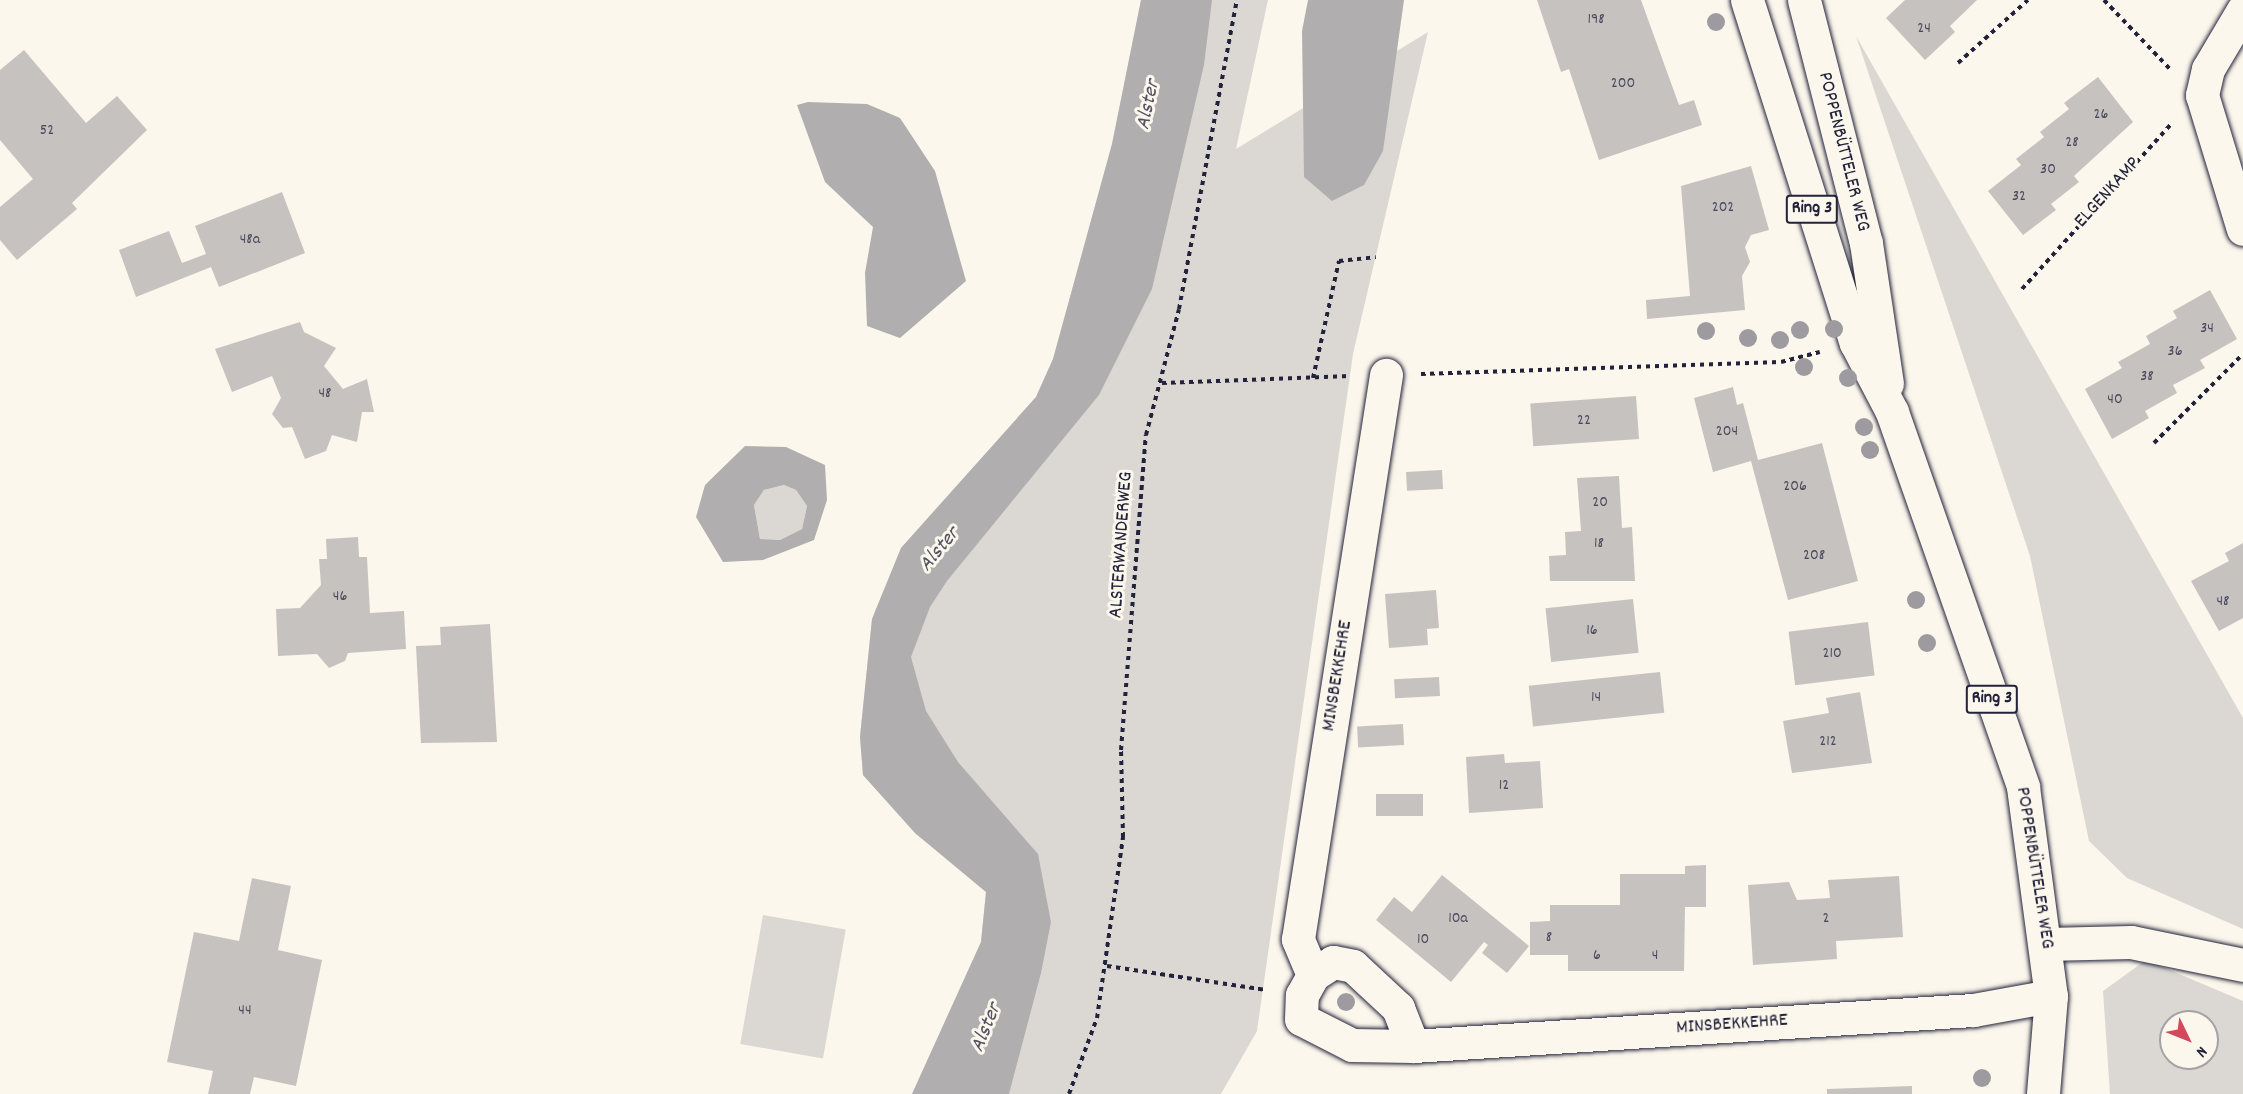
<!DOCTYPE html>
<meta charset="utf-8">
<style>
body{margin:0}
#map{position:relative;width:2243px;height:1094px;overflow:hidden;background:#fbf7ec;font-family:Dekko,sans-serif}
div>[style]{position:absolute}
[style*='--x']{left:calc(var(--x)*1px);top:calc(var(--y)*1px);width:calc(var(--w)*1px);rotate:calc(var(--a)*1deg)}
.green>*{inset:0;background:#dbd8d3;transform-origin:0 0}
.water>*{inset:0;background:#b1aeb0}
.building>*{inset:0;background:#c6c2c0;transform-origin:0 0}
.path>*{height:4px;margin-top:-2px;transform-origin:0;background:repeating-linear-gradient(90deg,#22223b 0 4.5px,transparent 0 9px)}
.roads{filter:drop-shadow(0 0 2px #22223b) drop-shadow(0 0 2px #22223b)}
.street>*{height:33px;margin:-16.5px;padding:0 16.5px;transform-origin:16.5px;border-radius:16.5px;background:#fbf7ec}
.primary>*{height:33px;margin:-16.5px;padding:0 16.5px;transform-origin:16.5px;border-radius:16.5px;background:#fbf7ec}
.trees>*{width:18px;height:18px;margin:-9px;border-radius:50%;background:#9d9ba0}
span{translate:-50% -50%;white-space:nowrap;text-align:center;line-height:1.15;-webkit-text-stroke:6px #fbf7ec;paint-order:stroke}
.number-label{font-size:16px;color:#4b4a5c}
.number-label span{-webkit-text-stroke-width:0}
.shield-label span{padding:2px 4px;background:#fbf7ec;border:2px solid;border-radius:4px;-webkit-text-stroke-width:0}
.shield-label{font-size:18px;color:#22223b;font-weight:700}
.street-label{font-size:20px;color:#22223b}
.water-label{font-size:21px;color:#545364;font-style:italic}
.north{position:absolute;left:2159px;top:1010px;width:60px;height:60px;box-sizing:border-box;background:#fbf7ec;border:2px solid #a4a2a5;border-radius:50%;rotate:133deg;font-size:16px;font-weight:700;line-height:24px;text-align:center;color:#22223b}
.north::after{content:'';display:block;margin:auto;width:21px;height:27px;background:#d1495b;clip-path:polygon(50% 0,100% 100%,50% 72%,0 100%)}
</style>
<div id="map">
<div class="green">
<i style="clip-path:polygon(1141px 0,1268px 0,1236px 149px,1428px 32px,1353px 354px,1257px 1031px,1221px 1094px,912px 1094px,981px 942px,986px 892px,915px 833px,863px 775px,860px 737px,872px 619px,901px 548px,1036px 397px,1053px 359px,1112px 144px)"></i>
<i style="clip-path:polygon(1856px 36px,2243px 718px,2243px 929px,2127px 878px,2089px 841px,2030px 556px)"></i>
<i style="clip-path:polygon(784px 485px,796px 490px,807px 506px,802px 529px,780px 540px,760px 539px,754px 505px,764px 490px)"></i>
<i style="left:763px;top:915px;width:84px;height:131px;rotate:10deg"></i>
<i style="clip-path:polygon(evenodd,2146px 960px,2243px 1001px,2243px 1094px,2110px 1094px,2103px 991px,2146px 960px,2171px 1022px,2207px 1022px,2207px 1058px,2171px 1058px,2171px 1022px)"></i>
</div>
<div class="water">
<i style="clip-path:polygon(1141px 0,1212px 0,1204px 65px,1152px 289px,1099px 395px,947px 581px,930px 607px,911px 657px,926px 711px,958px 762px,1038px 854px,1051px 922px,1041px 973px,1009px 1094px,912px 1094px,981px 942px,986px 892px,915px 833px,863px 775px,860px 737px,872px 619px,901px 548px,1036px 397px,1053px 359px,1112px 144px)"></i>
<i style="clip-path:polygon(1308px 0,1404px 0,1383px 151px,1364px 185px,1332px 201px,1304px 177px,1302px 31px)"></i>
<i style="clip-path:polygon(808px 102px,867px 104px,900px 118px,935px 171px,966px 281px,900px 338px,867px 326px,865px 273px,873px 227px,825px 182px,797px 105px)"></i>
<i style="clip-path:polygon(evenodd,745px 446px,786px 447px,825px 465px,827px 500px,814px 540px,763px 560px,723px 562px,696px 517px,705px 485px,745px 446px,784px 485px,796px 490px,807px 506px,802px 529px,780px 540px,760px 539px,754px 505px,764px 490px,784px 485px)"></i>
</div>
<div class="building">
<i style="clip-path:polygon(1537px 0,1641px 0,1679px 105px,1694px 100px,1702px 125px,1599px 160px,1569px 69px,1561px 72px)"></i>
<i style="clip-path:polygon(1905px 0,1977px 0,1950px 26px,1955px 32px,1925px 60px,1886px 18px)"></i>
<i style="clip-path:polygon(24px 50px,86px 123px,117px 96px,147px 130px,72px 203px,77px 209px,17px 260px,0 240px,0 207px,33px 179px,0 140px,0 70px)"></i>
<i style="clip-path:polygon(2098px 77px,2133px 122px,2074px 176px,2079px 182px,2051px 204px,2056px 210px,2023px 235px,1988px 191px,2021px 165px,2016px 159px,2044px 137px,2040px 132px,2069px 109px,2064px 103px)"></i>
<i style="clip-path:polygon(1751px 166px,1769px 230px,1751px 235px,1745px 247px,1750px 262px,1742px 276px,1745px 310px,1647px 319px,1646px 300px,1690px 296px,1681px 186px)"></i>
<i style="clip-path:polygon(282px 192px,305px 253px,219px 287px,211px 267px,136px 297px,119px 250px,169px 231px,182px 263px,206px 254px,195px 226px)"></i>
<i style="clip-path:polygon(2210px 290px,2237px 339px,2200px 360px,2205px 368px,2173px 385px,2177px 393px,2145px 411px,2149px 418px,2112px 439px,2085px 389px,2122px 368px,2118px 362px,2150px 344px,2146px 336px,2177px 318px,2173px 311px)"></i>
<i style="clip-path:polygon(300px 322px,304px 332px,336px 348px,324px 366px,343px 389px,367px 379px,374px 412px,362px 412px,357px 442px,332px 435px,326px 451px,305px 459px,292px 427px,283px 428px,272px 414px,281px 398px,272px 376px,232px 392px,215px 349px)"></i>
<i style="clip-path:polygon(1733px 387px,1737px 405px,1743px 403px,1758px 460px,1822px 443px,1858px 581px,1788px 600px,1751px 461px,1713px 472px,1694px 398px)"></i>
<i style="left:1636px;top:396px;width:43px;height:106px;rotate:86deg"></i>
<i style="left:1442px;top:470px;width:19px;height:36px;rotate:87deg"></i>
<i style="clip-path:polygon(1619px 476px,1622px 528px,1632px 527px,1635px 581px,1550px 581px,1549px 556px,1566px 555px,1565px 532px,1581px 531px,1577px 478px)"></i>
<i style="clip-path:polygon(358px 537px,359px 557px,367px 557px,370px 613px,404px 611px,406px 649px,348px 653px,345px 661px,329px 668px,317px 654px,278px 656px,276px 609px,300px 608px,321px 585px,319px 559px,327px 559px,326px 539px)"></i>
<i style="clip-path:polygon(2243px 543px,2243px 618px,2219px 631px,2191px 581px,2229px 561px,2225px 553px)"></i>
<i style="clip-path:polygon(1436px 590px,1439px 628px,1427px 629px,1428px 645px,1389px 648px,1385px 594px)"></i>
<i style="left:1633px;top:599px;width:54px;height:88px;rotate:84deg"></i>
<i style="left:1868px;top:622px;width:54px;height:80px;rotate:83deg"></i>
<i style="clip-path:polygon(490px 624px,497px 742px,421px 743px,416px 646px,441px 645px,440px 627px)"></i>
<i style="left:1660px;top:672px;width:41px;height:132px;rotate:84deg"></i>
<i style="left:1439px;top:677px;width:19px;height:45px;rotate:87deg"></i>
<i style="clip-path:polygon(1860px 692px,1872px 763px,1792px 773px,1783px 721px,1829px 713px,1826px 698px)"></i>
<i style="left:1403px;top:724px;width:21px;height:46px;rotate:87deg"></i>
<i style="clip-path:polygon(1504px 754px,1505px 763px,1540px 761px,1543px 808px,1469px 813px,1466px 757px)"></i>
<i style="left:1376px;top:794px;width:47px;height:22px"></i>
<i style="clip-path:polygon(1706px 865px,1706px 907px,1685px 907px,1684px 971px,1568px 971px,1568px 955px,1530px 955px,1530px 922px,1550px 921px,1550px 905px,1620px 905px,1620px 874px,1685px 874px,1685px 866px)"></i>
<i style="clip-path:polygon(1442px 875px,1529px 946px,1507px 973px,1482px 953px,1488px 945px,1484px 942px,1451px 982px,1376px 920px,1394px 897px,1412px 912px)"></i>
<i style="clip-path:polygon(1899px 876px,1903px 937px,1836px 941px,1837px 959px,1753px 965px,1748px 885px,1789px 882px,1797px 900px,1830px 898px,1828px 880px)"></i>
<i style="clip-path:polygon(252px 878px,291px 886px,278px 950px,322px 960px,296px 1086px,254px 1077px,250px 1094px,208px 1094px,213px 1071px,167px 1062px,194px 932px,239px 941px)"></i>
<i style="clip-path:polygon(1912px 1086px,1912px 1094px,1827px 1094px,1827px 1089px)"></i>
</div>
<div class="path">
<i style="--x:2104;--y:0;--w:97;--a:46.3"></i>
<i style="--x:1958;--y:63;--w:94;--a:-42"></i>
<i style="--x:2022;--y:289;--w:224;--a:-47.9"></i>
<i style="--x:1421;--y:374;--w:360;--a:-1.9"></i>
<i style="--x:1781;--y:362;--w:40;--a:-14.4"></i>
<i style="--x:1313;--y:378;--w:120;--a:-77.5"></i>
<i style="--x:1339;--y:261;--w:37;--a:-6"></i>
<i style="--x:1162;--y:383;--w:188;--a:-2.1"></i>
<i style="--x:2154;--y:443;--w:126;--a:-45"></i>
<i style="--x:1107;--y:966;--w:161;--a:8.6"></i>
<i style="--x:1069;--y:1094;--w:81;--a:-69.8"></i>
<i style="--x:1097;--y:1018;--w:183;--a:-81.8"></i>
<i style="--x:1123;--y:837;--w:87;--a:-91.3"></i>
<i style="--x:1121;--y:750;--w:316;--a:-85.5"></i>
<i style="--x:1146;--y:435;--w:130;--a:-75.3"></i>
<i style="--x:1179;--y:309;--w:314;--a:-79.4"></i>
</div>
<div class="roads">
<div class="street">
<i style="--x:2243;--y:10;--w:69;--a:120.7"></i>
<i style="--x:2208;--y:69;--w:27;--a:103"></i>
<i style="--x:2202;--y:95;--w:140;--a:73"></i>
<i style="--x:2046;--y:944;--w:85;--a:-1.3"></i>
<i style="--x:2131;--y:942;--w:114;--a:11.6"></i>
<i style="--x:1313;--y:975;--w:39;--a:-113"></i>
<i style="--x:1298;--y:939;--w:571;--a:-81.13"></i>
<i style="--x:1413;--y:1046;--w:61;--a:-179.1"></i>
<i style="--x:1352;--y:1045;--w:57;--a:-153"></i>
<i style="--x:1301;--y:1019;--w:24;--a:-88"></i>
<i style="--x:1302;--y:995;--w:23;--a:-61"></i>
<i style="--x:1313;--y:975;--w:24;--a:-33"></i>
<i style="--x:1333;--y:962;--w:20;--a:11"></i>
<i style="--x:1353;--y:966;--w:62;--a:43"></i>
<i style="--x:1398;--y:1008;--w:41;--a:68.5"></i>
<i style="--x:1413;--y:1046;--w:561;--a:-3.68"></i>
<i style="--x:1973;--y:1010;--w:79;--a:-10.2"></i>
</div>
<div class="primary">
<i style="--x:1747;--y:0;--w:360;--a:72.4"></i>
<i style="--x:1856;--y:343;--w:78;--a:62.4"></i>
<i style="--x:1892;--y:412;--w:397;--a:70.7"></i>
<i style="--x:2023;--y:787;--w:211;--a:82.4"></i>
<i style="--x:2051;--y:996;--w:98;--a:94.7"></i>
<i style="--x:1804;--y:0;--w:251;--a:75.7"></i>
<i style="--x:1866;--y:243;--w:142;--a:81.5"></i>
</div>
</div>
<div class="trees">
<i style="left:1716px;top:22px"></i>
<i style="left:1834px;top:329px"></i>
<i style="left:1800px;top:330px"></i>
<i style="left:1706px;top:331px"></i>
<i style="left:1748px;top:338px"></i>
<i style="left:1780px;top:340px"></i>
<i style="left:1804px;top:367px"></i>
<i style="left:1848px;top:378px"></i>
<i style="left:1864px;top:427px"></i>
<i style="left:1870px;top:450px"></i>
<i style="left:1916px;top:600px"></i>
<i style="left:1927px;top:643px"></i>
<i style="left:1346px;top:1002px"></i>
<i style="left:1982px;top:1078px"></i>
</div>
<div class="number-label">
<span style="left:1596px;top:20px">198</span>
<span style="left:1924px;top:29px">24</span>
<span style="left:1623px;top:84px">200</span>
<span style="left:2101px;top:115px">26</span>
<span style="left:47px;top:131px">52</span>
<span style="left:2072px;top:143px">28</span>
<span style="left:2048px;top:170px">30</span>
<span style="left:2019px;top:197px">32</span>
<span style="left:1723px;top:208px">202</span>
<span style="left:250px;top:240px">48a</span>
<span style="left:2207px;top:329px">34</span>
<span style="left:2175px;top:352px">36</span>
<span style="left:2147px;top:377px">38</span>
<span style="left:325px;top:394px">48</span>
<span style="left:2115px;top:400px">40</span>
<span style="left:1584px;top:421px">22</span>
<span style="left:1727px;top:432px">204</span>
<span style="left:1795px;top:487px">206</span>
<span style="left:1600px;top:503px">20</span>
<span style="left:1599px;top:544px">18</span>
<span style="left:1814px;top:556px">208</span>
<span style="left:340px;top:597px">46</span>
<span style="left:2223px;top:602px">48</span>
<span style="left:1592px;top:631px">16</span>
<span style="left:1832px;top:654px">210</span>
<span style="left:1596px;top:698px">14</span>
<span style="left:1828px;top:742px">212</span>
<span style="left:1504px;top:786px">12</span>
<span style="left:1458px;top:919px">10a</span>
<span style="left:1826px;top:919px">2</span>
<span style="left:1549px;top:938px">8</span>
<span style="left:1423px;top:940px">10</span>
<span style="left:1597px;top:956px">6</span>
<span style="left:1655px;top:956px">4</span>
<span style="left:245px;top:1011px">44</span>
</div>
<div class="shield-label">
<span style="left:1812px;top:209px">Ring 3</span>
<span style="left:1992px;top:699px">Ring 3</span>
</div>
<div class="street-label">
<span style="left:1843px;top:152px;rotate:76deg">POPPENBÜTTELER WEG</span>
<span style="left:2108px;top:193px;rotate:-48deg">ELGENKAMP</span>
<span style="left:1122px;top:545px;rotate:-86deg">ALSTERWANDERWEG</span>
<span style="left:1338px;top:676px;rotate:-81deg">MINSBEKKEHRE</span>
<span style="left:2034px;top:868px;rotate:81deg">POPPENBÜTTELER WEG</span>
<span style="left:1732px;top:1025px;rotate:-4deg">MINSBEKKEHRE</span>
</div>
<div class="water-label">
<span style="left:1149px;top:105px;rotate:-78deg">Alster</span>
<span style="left:940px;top:550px;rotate:-50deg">Alster</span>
<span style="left:987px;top:1028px;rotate:-68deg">Alster</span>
</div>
<div class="north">N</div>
</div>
